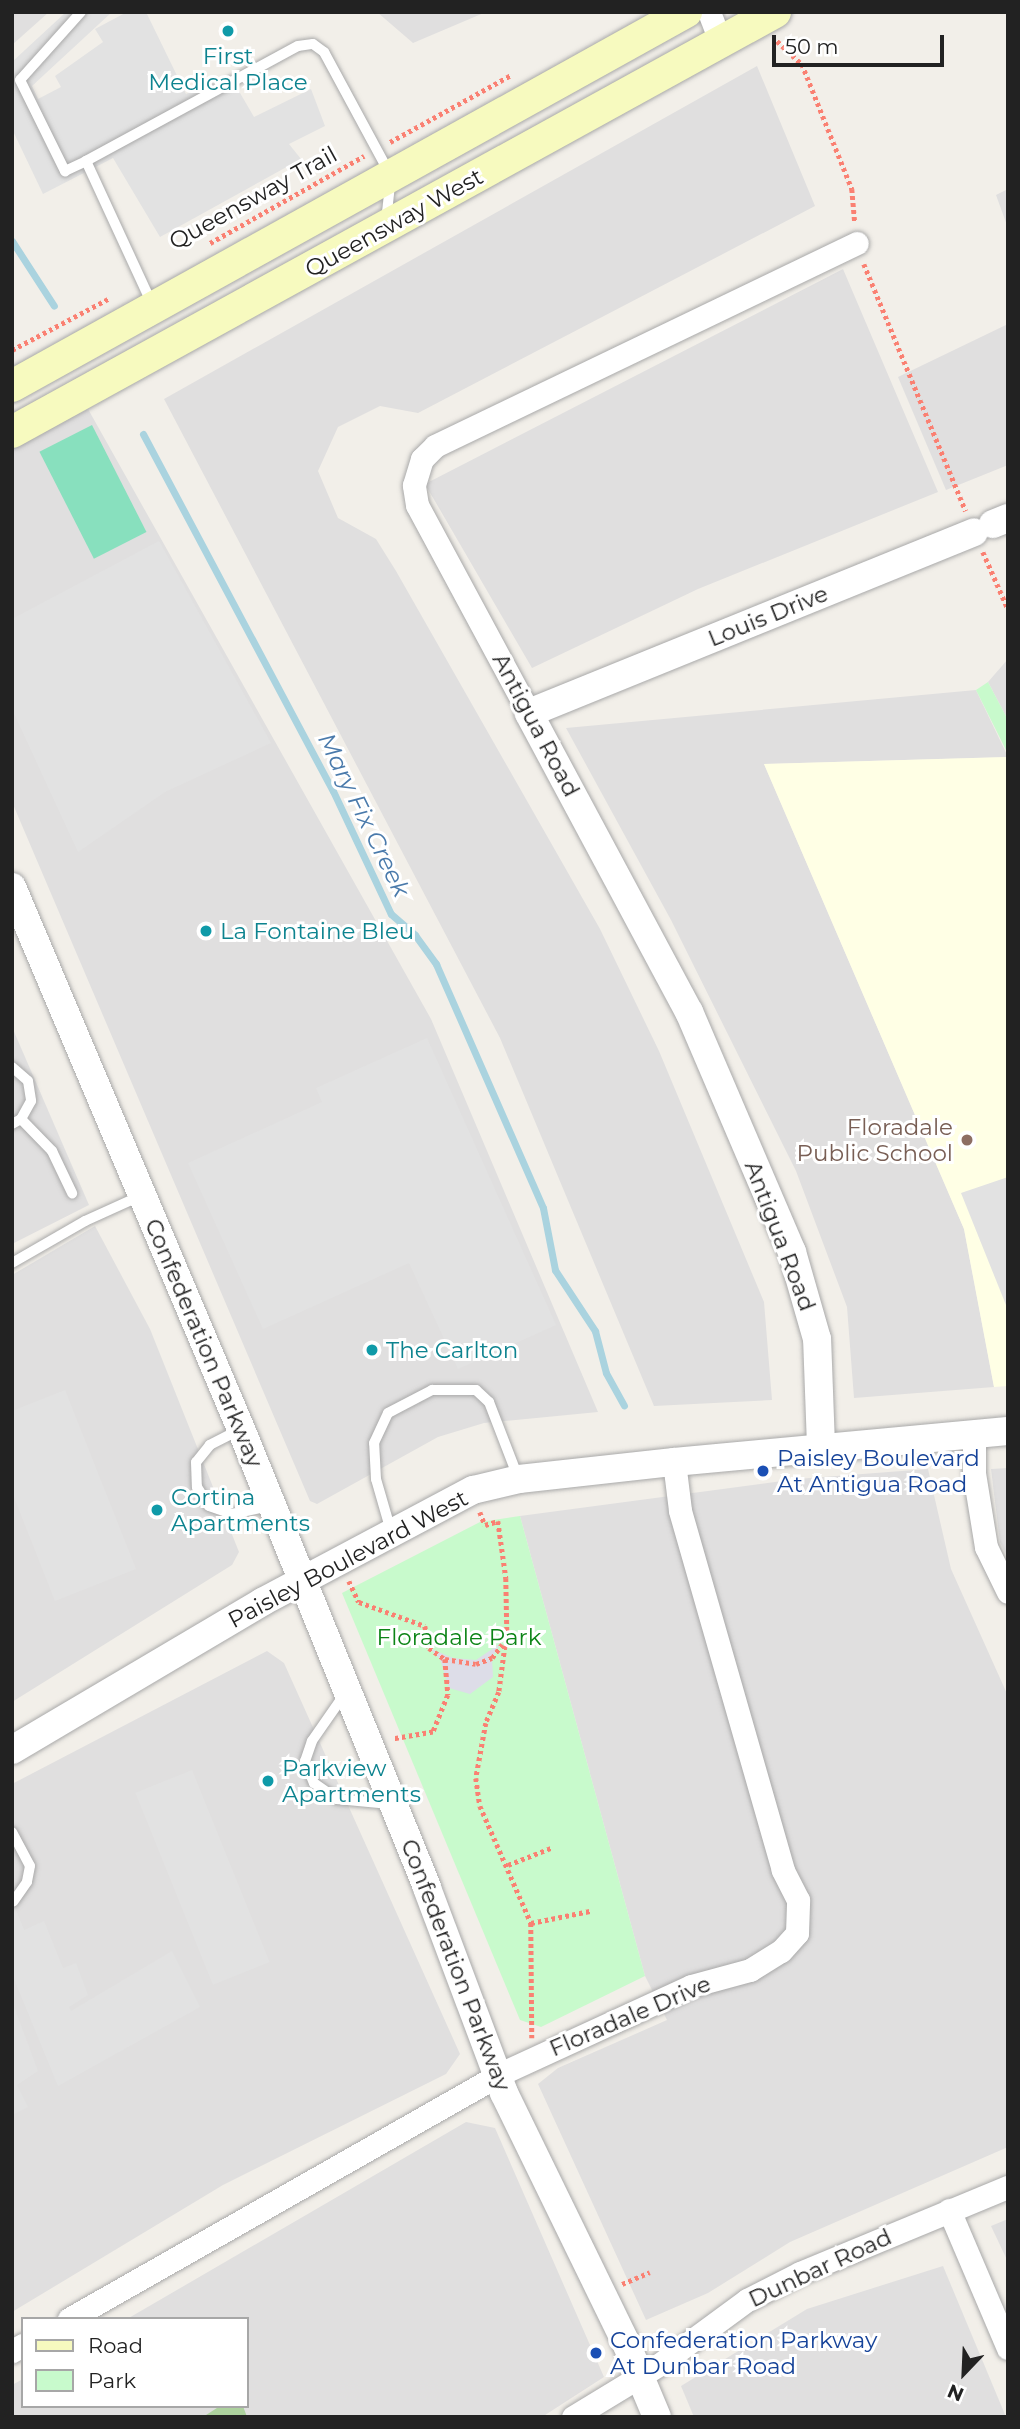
<!DOCTYPE html>
<style>
body{margin:0}
#map{position:relative;width:1020px;height:2429px;overflow:hidden;background:#f2efe9;font-family:Montserrat,sans-serif}
div>[style]{position:absolute}
[style*='--x']{left:calc(var(--x)*1px);top:calc(var(--y)*1px);width:calc(var(--w)*1px);rotate:calc(var(--a)*1deg)}
.residential>*{inset:0;background:#e0dfdf}
.education>*{inset:0;background:#ffffe5}
.forest>*{inset:0;background:#add19e}
.park>*{inset:0;background:#c8facc}
.pitch>*{inset:0;background:#88e0be;transform-origin:0 0}
.parking>*{inset:0;background:#e2e2e2;transform-origin:0 0}
.plaza>*{inset:0;background:#dddde8}
.stream>*{height:7px;margin:-3.5px;padding:0 3.5px;transform-origin:3.5px;border-radius:3.5px;background:#aad3df}
.path>*{height:4.5px;margin-top:-2.25px;transform-origin:0;background:repeating-linear-gradient(90deg,#fa8072 0 3.5px,transparent 0 7px)}
.roads{filter:drop-shadow(0 0 2px #a9a9a9) drop-shadow(0 0 2px #a9a9a9)}
.service>*{height:10px;margin:-5px;padding:0 5px;transform-origin:5px;border-radius:5px;background:#fff}
.minor>*{height:23px;margin:-11.5px;padding:0 11.5px;transform-origin:11.5px;border-radius:11.5px;background:#fff}
.tertiary>*{height:28px;margin:-14px;padding:0 14px;transform-origin:14px;border-radius:14px;background:#fff}
.secondary>*{height:32px;margin:-16px;padding:0 16px;transform-origin:16px;border-radius:16px;background:#f7fabf}
.dots>*{width:19px;height:19px;translate:-50% -50%;box-sizing:border-box;border:4px solid #fff;border-radius:50%}
span{translate:-50% -50%;white-space:nowrap;text-align:center;line-height:1.15;-webkit-text-stroke:6px #fff;paint-order:stroke}
.culture-label{font-size:23px;color:#0d838f}
.left{translate:0 -50%;text-align:left}
.street-label{font-size:23px;color:#222}
.education-label{font-size:23px;color:#785e54}
.right{translate:-100% -50%;text-align:right}
.transit-label{font-size:23px;color:#164399}
.park-label{font-size:23px;color:#0c8416}
.water-label{font-size:24px;color:#4a7aab;font-style:italic}
.frame{position:absolute;inset:0;border:14px solid #222;pointer-events:none}
.legend{position:absolute;left:21px;top:2317px;width:228px;height:91px;box-sizing:border-box;background:#fff;border:2px solid #a7a7a7;margin:0;padding:9px 12px;list-style:none;font-size:21px;color:#222}
.legend li{display:flex;align-items:center;gap:14px;height:35px}
.legend b{width:35px;border:2px solid #a7a7a7}
.north{position:absolute;left:929px;top:2338px;width:70px;height:70px;-webkit-text-stroke:5px #fff;paint-order:stroke;rotate:203deg;font-size:19px;font-weight:700;line-height:28px;text-align:center;color:#222}
.north::after{content:'';display:block;margin:auto;width:24px;height:32px;background:#222;clip-path:polygon(50% 0,100% 100%,50% 72%,0 100%)}
.scale{position:absolute;left:772px;top:35px;width:172px;height:32px;box-sizing:border-box;border:4px solid #222;border-top:0;padding-left:9px;font-size:21px;line-height:24px;white-space:nowrap;color:#222;-webkit-text-stroke:5px #fff;paint-order:stroke}
</style>
<div id="map">
<div class="residential">
<i style="clip-path:polygon(12px 12px,49px 12px,12px 45px)"></i>
<i style="clip-path:polygon(377px 12px,486px 12px,413px 43px)"></i>
<i style="clip-path:polygon(757px 66px,815px 206px,418px 413px,380px 406px,338px 427px,318px 471px,338px 518px,376px 539px,396px 571px,600px 929px,659px 1051px,764px 1302px,772px 1400px,654px 1406px,500px 1038px,164px 399px)"></i>
<i style="clip-path:polygon(1008px 189px,1008px 228px,996px 195px)"></i>
<i style="clip-path:polygon(843px 269px,938px 492px,698px 589px,532px 668px,425px 484px)"></i>
<i style="clip-path:polygon(1008px 324px,1008px 465px,946px 490px,898px 377px)"></i>
<i style="clip-path:polygon(88px 409px,431px 1019px,598px 1412px,484px 1423px,438px 1437px,317px 1504px,310px 1501px,12px 802px,12px 448px)"></i>
<i style="clip-path:polygon(1008px 659px,1008px 720px,988px 682px)"></i>
<i style="clip-path:polygon(976px 690px,1008px 757px,764px 764px,964px 1229px,994px 1387px,854px 1398px,847px 1307px,796px 1171px,671px 920px,566px 728px)"></i>
<i style="clip-path:polygon(12px 1027px,89px 1205px,12px 1244px)"></i>
<i style="clip-path:polygon(95px 1226px,150px 1329px,239px 1552px,232px 1565px,12px 1702px,12px 1275px)"></i>
<i style="clip-path:polygon(1008px 1468px,1008px 1558px,1000px 1542px,991px 1469px)"></i>
<i style="clip-path:polygon(928px 1469px,951px 1569px,1008px 1696px,1008px 2147px,790px 2242px,708px 2293px,646px 2320px,538px 2084px,558px 2068px,667px 2020px,645px 1976px,520px 1516px,797px 1479px)"></i>
<i style="clip-path:polygon(267px 1651px,284px 1663px,460px 2054px,446px 2074px,223px 2185px,12px 2312px,12px 1784px)"></i>
<i style="clip-path:polygon(466px 2122px,495px 2128px,604px 2377px,542px 2417px,12px 2417px,12px 2385px,23px 2379px,23px 2406px,247px 2406px,247px 2319px,127px 2319px)"></i>
<i style="clip-path:polygon(1008px 2219px,1008px 2262px,991px 2226px)"></i>
<i style="clip-path:polygon(943px 2266px,1006px 2417px,694px 2417px,681px 2386px,807px 2309px)"></i>
</div>
<div class="education">
<i style="clip-path:polygon(1008px 757px,1008px 1386px,994px 1387px,964px 1229px,764px 764px)"></i>
</div>
<div class="forest">
<i style="clip-path:polygon(220px 2406px,243px 2406px,247px 2417px,203px 2417px)"></i>
</div>
<div class="park">
<i style="clip-path:polygon(988px 682px,1008px 720px,1008px 754px,976px 690px)"></i>
<i style="clip-path:polygon(520px 1516px,645px 1976px,541px 2027px,520px 2020px,342px 1593px,480px 1522px)"></i>
</div>
<div class="pitch">
<i style="left:92px;top:425px;width:120px;height:59px;rotate:63deg"></i>
</div>
<div class="parking">
<i style="clip-path:polygon(66px 12px,112px 12px,32px 86px,38px 99px,61px 87px,55px 76px,103px 42px,95px 29px,127px 12px,146px 12px,186px 94px,229px 74px,254px 117px,311px 89px,325px 126px,289px 144px,301px 159px,160px 237px,113px 158px,43px 194px,12px 129px,12px 62px)"></i>
<i style="clip-path:polygon(159px 541px,271px 743px,165px 792px,78px 852px,12px 709px,12px 619px)"></i>
<i style="clip-path:polygon(427px 1038px,556px 1325px,458px 1369px,409px 1263px,263px 1329px,188px 1163px,322px 1102px,316px 1088px)"></i>
<i style="clip-path:polygon(1008px 1177px,1008px 1310px,961px 1193px)"></i>
<i style="clip-path:polygon(65px 1390px,136px 1569px,55px 1601px,12px 1492px,12px 1411px)"></i>
<i style="left:192px;top:1770px;width:207px;height:61px;rotate:68deg"></i>
<i style="clip-path:polygon(12px 1900px,24px 1930px,44px 1921px,63px 1968px,76px 1963px,88px 1995px,69px 2007px,71px 2011px,172px 1951px,200px 2007px,58px 2086px,12px 1974px)"></i>
<i style="clip-path:polygon(12px 2001px,38px 2071px,17px 2085px,28px 2107px,12px 2115px)"></i>
</div>
<div class="plaza">
<i style="clip-path:polygon(501px 1643px,492px 1658px,493px 1677px,470px 1694px,449px 1688px,440px 1659px,429px 1648px,453px 1658px,476px 1660px)"></i>
</div>
<div class="stream">
<i style="--x:12;--y:241;--w:77;--a:57.1"></i>
<i style="--x:143;--y:434;--w:404;--a:62"></i>
<i style="--x:333;--y:791;--w:136;--a:64.8"></i>
<i style="--x:391;--y:914;--w:32;--a:41"></i>
<i style="--x:415;--y:935;--w:36;--a:54"></i>
<i style="--x:436;--y:964;--w:266;--a:66.3"></i>
<i style="--x:543;--y:1208;--w:63;--a:79"></i>
<i style="--x:555;--y:1270;--w:73;--a:56.7"></i>
<i style="--x:595;--y:1331;--w:43;--a:75.3"></i>
<i style="--x:606;--y:1373;--w:37;--a:61"></i>
</div>
<div class="path">
<i style="--x:777;--y:41;--w:34;--a:43"></i>
<i style="--x:802;--y:64;--w:135;--a:68.2"></i>
<i style="--x:852;--y:189;--w:32;--a:85"></i>
<i style="--x:390;--y:142;--w:138;--a:-29"></i>
<i style="--x:210;--y:243;--w:177;--a:-29.5"></i>
<i style="--x:864;--y:264;--w:267;--a:67.6"></i>
<i style="--x:12;--y:350;--w:111;--a:-28"></i>
<i style="--x:983;--y:552;--w:62;--a:66.3"></i>
<i style="--x:480;--y:1512;--w:14;--a:69"></i>
<i style="--x:485;--y:1525;--w:14;--a:-17"></i>
<i style="--x:498;--y:1521;--w:58;--a:82"></i>
<i style="--x:506;--y:1578;--w:54;--a:88.9"></i>
<i style="--x:507;--y:1632;--w:61;--a:97.6"></i>
<i style="--x:499;--y:1692;--w:34;--a:113"></i>
<i style="--x:486;--y:1723;--w:56;--a:100.3"></i>
<i style="--x:476;--y:1778;--w:28;--a:82"></i>
<i style="--x:480;--y:1806;--w:128;--a:66.4"></i>
<i style="--x:531;--y:1923;--w:115;--a:89.5"></i>
<i style="--x:349;--y:1581;--w:23;--a:65"></i>
<i style="--x:359;--y:1602;--w:70;--a:20"></i>
<i style="--x:425;--y:1626;--w:22;--a:80"></i>
<i style="--x:429;--y:1648;--w:19;--a:35"></i>
<i style="--x:445;--y:1659;--w:36;--a:85"></i>
<i style="--x:448;--y:1695;--w:40;--a:112"></i>
<i style="--x:433;--y:1732;--w:41;--a:170.1"></i>
<i style="--x:445;--y:1659;--w:31;--a:9"></i>
<i style="--x:476;--y:1664;--w:17;--a:-21"></i>
<i style="--x:492;--y:1658;--w:17;--a:-54"></i>
<i style="--x:508;--y:1865;--w:46;--a:-21.6"></i>
<i style="--x:531;--y:1923;--w:60;--a:-11.5"></i>
<i style="--x:622;--y:2284;--w:30;--a:-23"></i>
</div>
<div class="roads">
<div class="service">
<i style="--x:81;--y:12;--w:91;--a:131.9"></i>
<i style="--x:20;--y:80;--w:102;--a:63.7"></i>
<i style="--x:65;--y:171;--w:23;--a:-25"></i>
<i style="--x:86;--y:161;--w:160;--a:65.2"></i>
<i style="--x:86;--y:161;--w:241;--a:-28.5"></i>
<i style="--x:298;--y:46;--w:15;--a:-8"></i>
<i style="--x:313;--y:44;--w:14;--a:36"></i>
<i style="--x:324;--y:52;--w:141;--a:61.6"></i>
<i style="--x:391;--y:176;--w:45;--a:96.3"></i>
<i style="--x:12;--y:1067;--w:21;--a:41"></i>
<i style="--x:28;--y:1081;--w:20;--a:81"></i>
<i style="--x:31;--y:1101;--w:21;--a:119"></i>
<i style="--x:21;--y:1119;--w:10;--a:151"></i>
<i style="--x:21;--y:1119;--w:45;--a:45.9"></i>
<i style="--x:52;--y:1151;--w:47;--a:64.5"></i>
<i style="--x:12;--y:1263;--w:84;--a:-29.9"></i>
<i style="--x:85;--y:1221;--w:60;--a:-24.4"></i>
<i style="--x:239;--y:1430;--w:33;--a:153"></i>
<i style="--x:210;--y:1445;--w:22;--a:129"></i>
<i style="--x:196;--y:1462;--w:25;--a:88"></i>
<i style="--x:197;--y:1487;--w:22;--a:58"></i>
<i style="--x:209;--y:1506;--w:24;--a:19"></i>
<i style="--x:232;--y:1514;--w:38;--a:-12"></i>
<i style="--x:391;--y:1531;--w:54;--a:-106.1"></i>
<i style="--x:376;--y:1479;--w:36;--a:-93"></i>
<i style="--x:374;--y:1443;--w:33;--a:-65"></i>
<i style="--x:388;--y:1413;--w:50;--a:-27.6"></i>
<i style="--x:432;--y:1390;--w:44;--a:0"></i>
<i style="--x:476;--y:1390;--w:18;--a:43"></i>
<i style="--x:489;--y:1402;--w:80;--a:68.9"></i>
<i style="--x:346;--y:1692;--w:60;--a:124.8"></i>
<i style="--x:312;--y:1741;--w:21;--a:109"></i>
<i style="--x:305;--y:1761;--w:24;--a:68"></i>
<i style="--x:314;--y:1783;--w:28;--a:35"></i>
<i style="--x:337;--y:1799;--w:53;--a:5.4"></i>
<i style="--x:12;--y:1832;--w:38;--a:62"></i>
<i style="--x:30;--y:1866;--w:16;--a:101"></i>
<i style="--x:27;--y:1882;--w:24;--a:125"></i>
</div>
<div class="minor">
<i style="--x:709;--y:12;--w:30;--a:69"></i>
<i style="--x:529;--y:713;--w:236;--a:-118.3"></i>
<i style="--x:417;--y:505;--w:20;--a:-99"></i>
<i style="--x:414;--y:485;--w:27;--a:-73"></i>
<i style="--x:422;--y:459;--w:18;--a:-45"></i>
<i style="--x:435;--y:446;--w:468;--a:-25.7"></i>
<i style="--x:974;--y:1433;--w:40;--a:90"></i>
<i style="--x:974;--y:1473;--w:75;--a:80.8"></i>
<i style="--x:986;--y:1547;--w:50;--a:63.9"></i>
<i style="--x:949;--y:2210;--w:150;--a:66.9"></i>
<i style="--x:69;--y:2319;--w:496;--a:-29.6"></i>
<i style="--x:500;--y:2074;--w:210;--a:-24.7"></i>
<i style="--x:691;--y:1986;--w:61;--a:-15.2"></i>
<i style="--x:750;--y:1970;--w:36;--a:-32"></i>
<i style="--x:781;--y:1951;--w:24;--a:-48"></i>
<i style="--x:797;--y:1933;--w:33;--a:-88"></i>
<i style="--x:798;--y:1900;--w:34;--a:-117"></i>
<i style="--x:783;--y:1870;--w:374;--a:-106"></i>
<i style="--x:680;--y:1510;--w:48;--a:-97.1"></i>
<i style="--x:12;--y:2351;--w:13;--a:-29"></i>
<i style="--x:573;--y:2417;--w:102;--a:-31.3"></i>
<i style="--x:660;--y:2364;--w:108;--a:-36.3"></i>
<i style="--x:747;--y:2300;--w:59;--a:-27"></i>
<i style="--x:800;--y:2273;--w:225;--a:-22.5"></i>
</div>
<div class="tertiary">
<i style="--x:993;--y:524;--w:16;--a:-22"></i>
<i style="--x:12;--y:887;--w:588;--a:67.1"></i>
<i style="--x:241;--y:1429;--w:495;--a:67.9"></i>
<i style="--x:427;--y:1888;--w:219;--a:69.4"></i>
<i style="--x:504;--y:2093;--w:278;--a:64"></i>
<i style="--x:626;--y:2343;--w:80;--a:67.3"></i>
<i style="--x:821;--y:1446;--w:107;--a:-92.1"></i>
<i style="--x:817;--y:1339;--w:91;--a:-106"></i>
<i style="--x:792;--y:1252;--w:261;--a:-113.2"></i>
<i style="--x:689;--y:1012;--w:339;--a:-118.2"></i>
<i style="--x:529;--y:713;--w:480;--a:-22.1"></i>
<i style="--x:12;--y:1750;--w:291;--a:-30.6"></i>
<i style="--x:262;--y:1602;--w:239;--a:-28"></i>
<i style="--x:473;--y:1490;--w:47;--a:-13.4"></i>
<i style="--x:519;--y:1479;--w:156;--a:-6.3"></i>
<i style="--x:674;--y:1462;--w:335;--a:-5.3"></i>
</div>
<div class="secondary">
<i style="--x:12;--y:386;--w:771;--a:-29.03"></i>
<i style="--x:12;--y:432;--w:871;--a:-28.83"></i>
</div>
</div>
<div class="dots">
<i style="left:228px;top:31px;background:#0f9aa8"></i>
<i style="left:206px;top:931px;background:#0f9aa8"></i>
<i style="left:967px;top:1140px;background:#8d6e63"></i>
<i style="left:372px;top:1350px;background:#0f9aa8"></i>
<i style="left:763px;top:1471px;background:#1a4fb4"></i>
<i style="left:157px;top:1510px;background:#0f9aa8"></i>
<i style="left:268px;top:1781px;background:#0f9aa8"></i>
<i style="left:596px;top:2353px;background:#1a4fb4"></i>
</div>
<div class="culture-label">
<span style="left:228px;top:69px">First<br>Medical Place</span>
<span class="left" style="left:220px;top:931px">La Fontaine Bleu</span>
<span class="left" style="left:386px;top:1350px">The Carlton</span>
<span class="left" style="left:171px;top:1510px">Cortina<br>Apartments</span>
<span class="left" style="left:282px;top:1781px">Parkview<br>Apartments</span>
</div>
<div class="street-label">
<span style="left:253px;top:198px;rotate:-29deg">Queensway Trail</span>
<span style="left:394px;top:223px;rotate:-29deg">Queensway West</span>
<span style="left:768px;top:616px;rotate:-22deg">Louis Drive</span>
<span style="left:536px;top:725px;rotate:62deg">Antigua Road</span>
<span style="left:780px;top:1236px;rotate:69deg">Antigua Road</span>
<span style="left:204px;top:1343px;rotate:67deg">Confederation Parkway</span>
<span style="left:348px;top:1559px;rotate:-28deg">Paisley Boulevard West</span>
<span style="left:456px;top:1965px;rotate:69deg">Confederation Parkway</span>
<span style="left:630px;top:2016px;rotate:-23deg">Floradale Drive</span>
<span style="left:820px;top:2268px;rotate:-25deg">Dunbar Road</span>
</div>
<div class="education-label">
<span class="right" style="left:953px;top:1140px">Floradale<br>Public School</span>
</div>
<div class="transit-label">
<span class="left" style="left:777px;top:1471px">Paisley Boulevard<br>At Antigua Road</span>
<span class="left" style="left:610px;top:2353px">Confederation Parkway<br>At Dunbar Road</span>
</div>
<div class="park-label">
<span style="left:459px;top:1637px">Floradale Park</span>
</div>
<div class="water-label">
<span style="left:364px;top:815px;rotate:64deg">Mary Fix Creek</span>
</div>
<div class="frame"></div>
<ul class="legend">
<li><b style="height:9px;background:#f7fabf"></b>Road</li>
<li><b style="height:19px;background:#c8facc"></b>Park</li>
</ul>
<div class="north">N</div>
<div class="scale">50 m</div>
</div>
